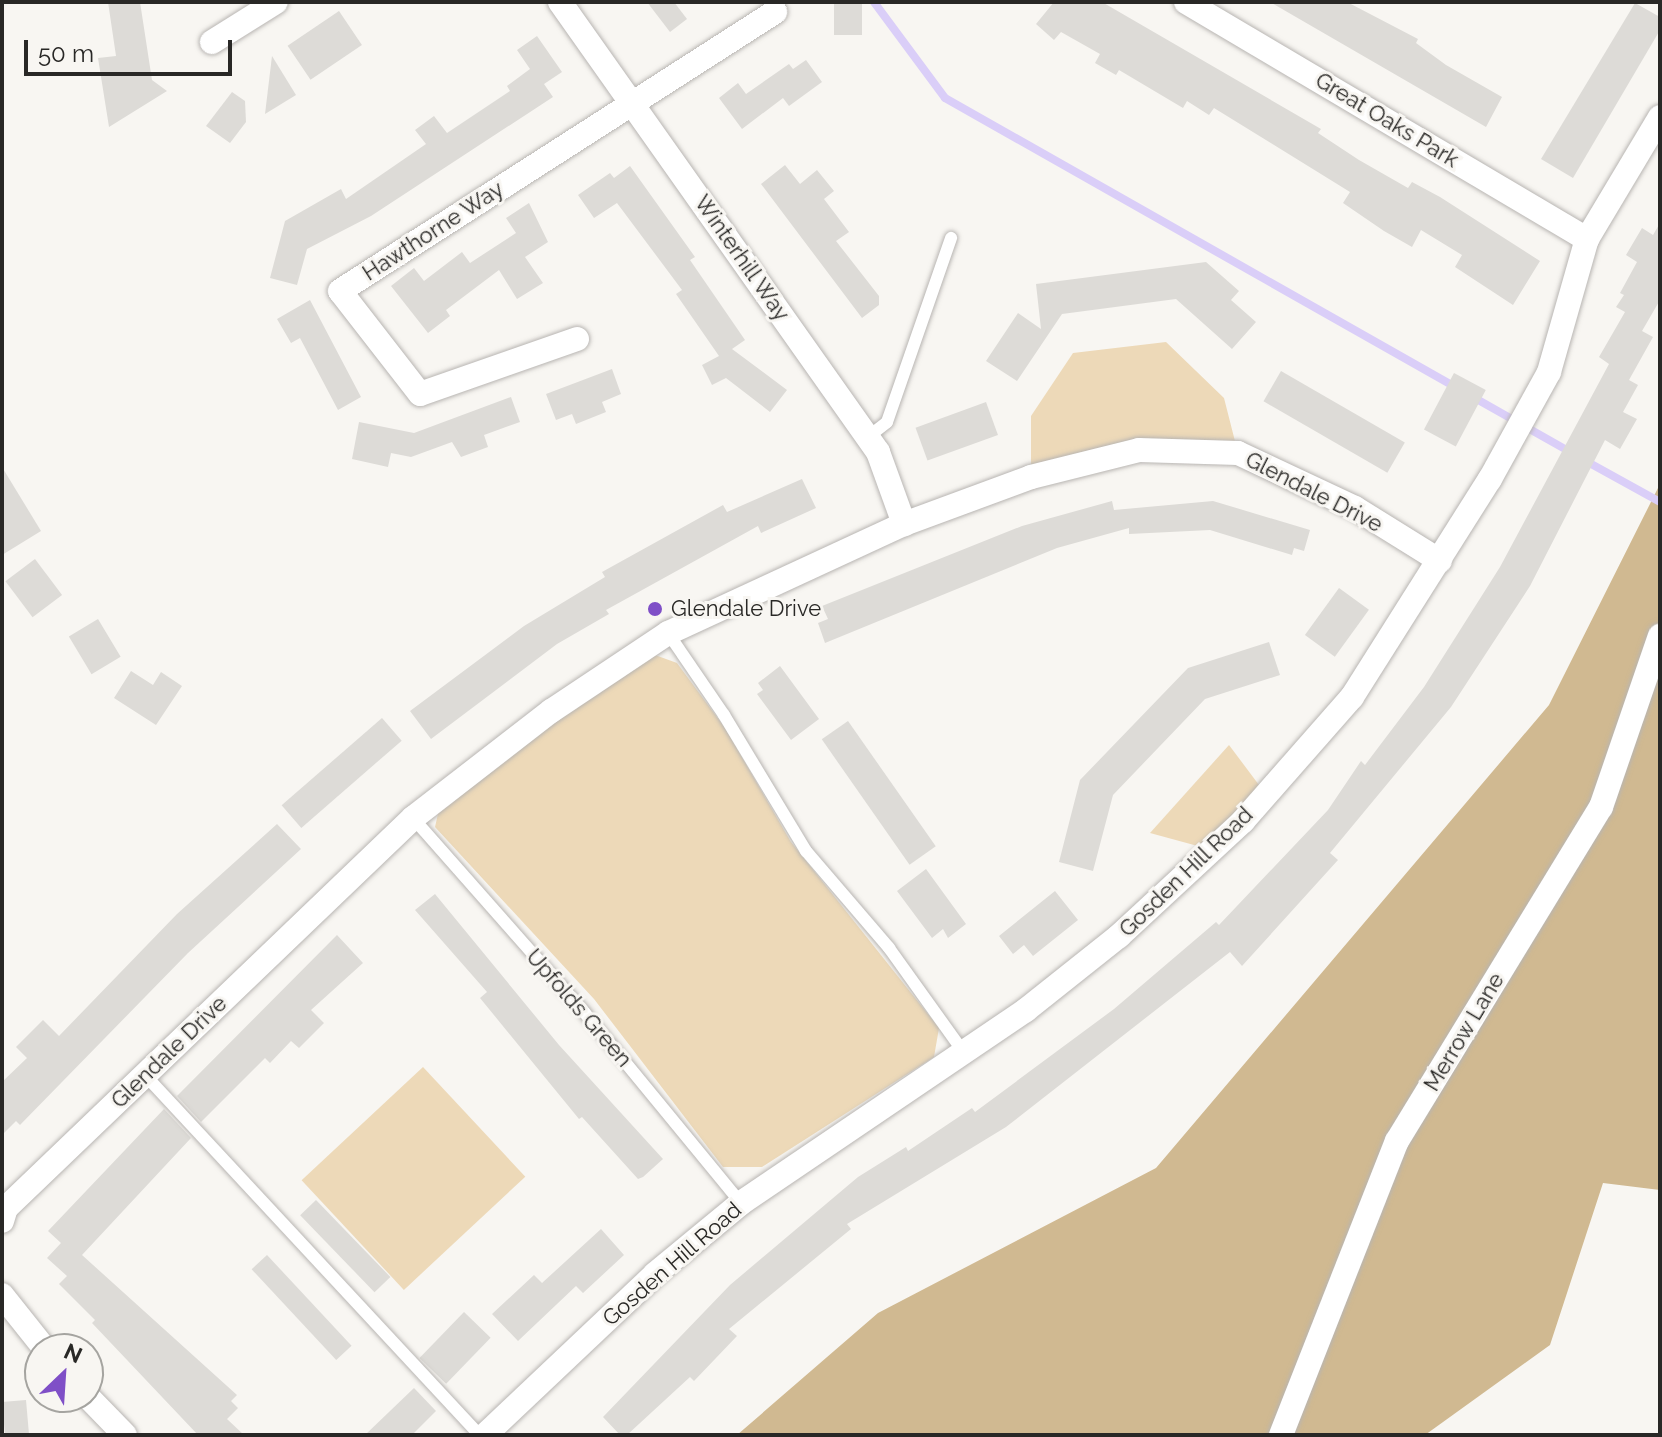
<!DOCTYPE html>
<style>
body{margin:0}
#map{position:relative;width:1662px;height:1437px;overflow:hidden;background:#f8f6f2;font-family:Raleway,sans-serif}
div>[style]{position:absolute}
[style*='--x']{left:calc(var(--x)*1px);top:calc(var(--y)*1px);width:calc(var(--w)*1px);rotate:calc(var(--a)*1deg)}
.green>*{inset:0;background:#edd9b8;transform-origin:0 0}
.forest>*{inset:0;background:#d0b991}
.stream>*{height:8px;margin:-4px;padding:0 4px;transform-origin:4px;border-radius:4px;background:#dacef8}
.building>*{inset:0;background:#dddbd7;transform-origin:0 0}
.roads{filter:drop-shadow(0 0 2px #b8b5b2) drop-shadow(0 0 2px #b8b5b2)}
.lane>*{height:12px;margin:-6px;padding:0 6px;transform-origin:6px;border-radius:6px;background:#fff}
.street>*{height:24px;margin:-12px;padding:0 12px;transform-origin:12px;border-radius:12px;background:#fff}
.dots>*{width:22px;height:22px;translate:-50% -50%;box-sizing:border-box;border:4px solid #f8f6f2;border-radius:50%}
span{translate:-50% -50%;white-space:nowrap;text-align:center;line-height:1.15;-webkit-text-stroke:6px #f8f6f2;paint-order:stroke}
.street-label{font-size:22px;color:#292826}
.poi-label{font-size:22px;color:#292826}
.left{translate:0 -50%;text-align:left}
.frame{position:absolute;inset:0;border:4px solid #292826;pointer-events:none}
.north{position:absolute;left:24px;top:1333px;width:80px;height:80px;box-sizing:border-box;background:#f8f6f2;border:2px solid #a5a4a0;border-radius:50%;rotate:25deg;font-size:22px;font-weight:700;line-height:32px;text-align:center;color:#292826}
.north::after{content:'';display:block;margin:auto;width:28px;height:36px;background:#7f4fc7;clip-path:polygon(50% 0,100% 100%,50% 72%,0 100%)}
.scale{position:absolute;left:24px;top:40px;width:208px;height:36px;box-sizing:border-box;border:4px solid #292826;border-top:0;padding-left:10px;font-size:24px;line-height:28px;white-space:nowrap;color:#292826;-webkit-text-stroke:6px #f8f6f2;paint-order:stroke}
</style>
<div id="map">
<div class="green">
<i style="clip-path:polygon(1166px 342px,1224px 398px,1238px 453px,1139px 450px,1031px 477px,1031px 416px,1073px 353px)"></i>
<i style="clip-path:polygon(655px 655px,677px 663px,725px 728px,791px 842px,939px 1028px,934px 1057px,762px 1167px,723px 1167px,594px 999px,435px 827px,440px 805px,531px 734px)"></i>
<i style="clip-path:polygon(1229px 745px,1262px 789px,1205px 848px,1150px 833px)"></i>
<i style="left:423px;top:1067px;width:150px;height:166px;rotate:47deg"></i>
</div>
<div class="forest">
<i style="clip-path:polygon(1660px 484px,1660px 1190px,1603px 1183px,1550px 1345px,1425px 1435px,737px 1435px,878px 1313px,1156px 1168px,1549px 705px)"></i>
</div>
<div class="stream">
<i style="--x:874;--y:2;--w:119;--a:53.5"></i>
<i style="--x:945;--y:98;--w:588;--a:29.53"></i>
<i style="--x:1473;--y:397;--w:114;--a:29.5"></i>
<i style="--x:1584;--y:460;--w:87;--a:28.9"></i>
</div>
<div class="building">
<i style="clip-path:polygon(108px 2px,140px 2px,152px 80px,167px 91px,109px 127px,98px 58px,116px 56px)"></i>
<i style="clip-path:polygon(647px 2px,674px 2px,687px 19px,670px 32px)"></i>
<i style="left:834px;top:2px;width:28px;height:33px"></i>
<i style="clip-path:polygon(1054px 2px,1102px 2px,1321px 129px,1318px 133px,1359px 160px,1408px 188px,1412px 182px,1440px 197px,1540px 261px,1513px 305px,1455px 267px,1462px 255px,1421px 230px,1412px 247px,1384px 231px,1343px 203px,1350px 192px,1214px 108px,1209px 115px,1187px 101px,1183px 108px,1119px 70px,1116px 75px,1095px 63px,1100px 54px,1061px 32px,1054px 40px,1036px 24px)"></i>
<i style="clip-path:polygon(1270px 2px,1347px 2px,1418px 39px,1416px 43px,1446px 65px,1502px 97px,1486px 127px)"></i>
<i style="clip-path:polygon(1635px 3px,1660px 17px,1660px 30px,1573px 178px,1541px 159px)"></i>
<i style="left:339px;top:11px;width:41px;height:62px;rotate:56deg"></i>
<i style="clip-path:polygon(537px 36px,562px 72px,544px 84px,553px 97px,371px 216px,307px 249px,297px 285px,270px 278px,285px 221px,341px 189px,346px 199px,426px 144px,415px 130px,434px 116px,447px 133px,510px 91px,507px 86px,530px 69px,517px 50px)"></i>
<i style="clip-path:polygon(272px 56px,296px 95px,265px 114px)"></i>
<i style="clip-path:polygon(806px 60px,822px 82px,789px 106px,783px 98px,742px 129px,719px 98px,738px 83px,746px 94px,789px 64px,793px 69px)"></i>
<i style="clip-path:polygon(232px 92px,245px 101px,246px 122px,230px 143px,206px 126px)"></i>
<i style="clip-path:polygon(785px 165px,800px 184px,817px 170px,834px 191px,824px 199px,849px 232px,836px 241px,879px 296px,879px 305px,862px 318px,761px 184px)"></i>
<i style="clip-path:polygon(630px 166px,695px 257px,690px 260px,745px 340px,732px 349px,787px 390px,770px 412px,726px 378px,712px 385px,702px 365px,719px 356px,676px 294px,682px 290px,617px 203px,594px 218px,578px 195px,610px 173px,614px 178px)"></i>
<i style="clip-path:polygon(529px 203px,548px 242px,525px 257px,543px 283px,517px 299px,499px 270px,446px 310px,450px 316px,428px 333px,391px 286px,414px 268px,424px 281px,462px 252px,470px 263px,516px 233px,506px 218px)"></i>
<i style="clip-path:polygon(1660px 223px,1660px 300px,1642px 331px,1653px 337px,1629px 380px,1638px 385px,1623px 412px,1637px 419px,1620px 449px,1605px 440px,1530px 586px,1451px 707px,1330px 853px,1338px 860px,1242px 966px,1230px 952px,1006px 1127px,847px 1224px,851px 1229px,729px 1329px,737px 1336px,694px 1381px,690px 1377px,627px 1435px,620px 1435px,603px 1417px,730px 1285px,858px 1177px,906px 1147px,908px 1151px,972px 1108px,975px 1112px,1114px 1009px,1216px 922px,1219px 925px,1328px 810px,1361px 761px,1365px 765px,1424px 687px,1500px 567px,1609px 364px,1599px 357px,1625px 312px,1616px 307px,1624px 295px,1620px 293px,1637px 262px,1626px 255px,1642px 228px,1653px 235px)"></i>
<i style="clip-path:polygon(1206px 262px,1239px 291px,1231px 300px,1256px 322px,1232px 349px,1176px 299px,1062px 314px,1017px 381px,986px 361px,1018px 313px,1041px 329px,1036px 284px)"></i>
<i style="clip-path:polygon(310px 300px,361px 397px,338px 410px,300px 338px,291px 343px,277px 319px)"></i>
<i style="clip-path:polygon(612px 369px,621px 394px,602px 402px,606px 412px,576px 424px,572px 414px,556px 420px,546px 394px)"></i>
<i style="left:1281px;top:371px;width:143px;height:35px;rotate:30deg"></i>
<i style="left:1454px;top:373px;width:36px;height:64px;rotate:28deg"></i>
<i style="clip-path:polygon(511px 397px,520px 422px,484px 435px,488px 447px,461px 457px,452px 442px,411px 457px,391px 453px,388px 467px,352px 459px,359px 422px,414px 433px)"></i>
<i style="left:986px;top:402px;width:35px;height:75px;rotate:70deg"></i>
<i style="clip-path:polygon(2px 467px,41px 531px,2px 555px)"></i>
<i style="clip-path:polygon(802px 479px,816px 508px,761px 533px,758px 526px,606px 610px,609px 614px,557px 644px,431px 739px,410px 711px,524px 626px,605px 577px,602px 572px,723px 505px,727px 512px)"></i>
<i style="clip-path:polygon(1112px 501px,1114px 510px,1213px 501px,1310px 530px,1304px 551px,1294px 548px,1292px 555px,1210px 530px,1129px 534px,1129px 528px,1057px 548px,825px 643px,818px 623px,828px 619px,822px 606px,1022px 526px)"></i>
<i style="left:35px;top:559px;width:45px;height:37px;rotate:53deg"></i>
<i style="left:1339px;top:588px;width:37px;height:58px;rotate:36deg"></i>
<i style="left:98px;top:619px;width:44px;height:34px;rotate:59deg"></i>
<i style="clip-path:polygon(1269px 642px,1280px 675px,1205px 699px,1113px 795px,1093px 871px,1059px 862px,1080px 780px,1188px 668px)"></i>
<i style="clip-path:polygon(780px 666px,819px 719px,791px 740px,757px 694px,763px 690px,758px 683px)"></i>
<i style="clip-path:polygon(131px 671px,153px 685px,161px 672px,182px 686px,156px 725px,114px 698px)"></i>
<i style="left:382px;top:718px;width:30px;height:133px;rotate:49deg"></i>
<i style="left:848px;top:721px;width:153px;height:32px;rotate:55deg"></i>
<i style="clip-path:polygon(277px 824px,301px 849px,188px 953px,20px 1125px,16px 1121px,2px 1135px,2px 1082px,27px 1058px,16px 1047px,43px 1020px,59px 1036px,177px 914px)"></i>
<i style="clip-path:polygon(926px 869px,966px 924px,948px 938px,943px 929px,932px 938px,897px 891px)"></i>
<i style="clip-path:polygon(1055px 891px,1078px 920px,1033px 956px,1024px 945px,1013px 954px,999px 936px)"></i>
<i style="clip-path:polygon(435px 894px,559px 1045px,663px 1159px,643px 1177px,638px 1179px,582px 1117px,579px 1119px,480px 998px,487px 992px,415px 910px)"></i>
<i style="clip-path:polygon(337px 935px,363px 963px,311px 1010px,324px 1023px,299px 1048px,291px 1041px,270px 1063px,265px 1058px,201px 1122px,177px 1096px)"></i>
<i style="clip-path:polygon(164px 1109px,191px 1138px,82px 1255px,237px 1395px,231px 1401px,238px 1408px,227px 1419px,244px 1435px,198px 1435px,92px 1323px,95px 1320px,59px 1284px,67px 1276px,47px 1258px,61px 1243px,48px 1231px)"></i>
<i style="left:316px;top:1200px;width:107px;height:22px;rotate:46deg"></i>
<i style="clip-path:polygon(601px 1229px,624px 1255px,583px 1293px,576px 1286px,518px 1341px,492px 1314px,534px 1275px,542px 1283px)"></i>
<i style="left:267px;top:1255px;width:124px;height:21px;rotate:47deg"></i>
<i style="left:464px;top:1312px;width:37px;height:64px;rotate:44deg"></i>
<i style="clip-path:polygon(414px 1388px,436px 1411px,412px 1435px,365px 1435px)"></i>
<i style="left:26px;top:1400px;width:35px;height:24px;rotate:85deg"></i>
</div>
<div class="roads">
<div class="lane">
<i style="--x:868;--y:437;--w:24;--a:-38"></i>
<i style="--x:887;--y:422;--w:195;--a:-70.8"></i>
<i style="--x:668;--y:633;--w:99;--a:55.7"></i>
<i style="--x:724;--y:715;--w:159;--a:58.9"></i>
<i style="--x:806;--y:851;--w:128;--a:49.4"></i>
<i style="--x:889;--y:948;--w:125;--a:54.4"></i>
<i style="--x:413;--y:818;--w:259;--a:48.6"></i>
<i style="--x:584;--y:1012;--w:247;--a:50.6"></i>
<i style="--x:145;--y:1075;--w:491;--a:47.1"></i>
</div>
<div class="street">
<i style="--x:560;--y:2;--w:551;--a:54.75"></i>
<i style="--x:878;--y:452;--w:77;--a:70.1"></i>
<i style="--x:1186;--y:2;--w:466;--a:30.6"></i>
<i style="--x:212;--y:42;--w:75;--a:-32"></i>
<i style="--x:577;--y:339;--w:166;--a:160.7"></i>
<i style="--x:420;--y:394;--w:130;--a:-127.8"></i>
<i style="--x:340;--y:291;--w:517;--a:-32.68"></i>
<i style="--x:2;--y:1221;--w:14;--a:-73"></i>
<i style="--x:6;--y:1208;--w:564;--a:-43.78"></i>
<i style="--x:413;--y:818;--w:175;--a:-37.8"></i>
<i style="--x:551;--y:711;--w:141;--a:-33.7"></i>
<i style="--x:668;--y:633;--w:260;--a:-24.8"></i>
<i style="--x:904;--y:524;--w:135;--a:-20.3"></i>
<i style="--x:1031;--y:477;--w:111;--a:-14"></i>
<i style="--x:1139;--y:450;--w:99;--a:1.7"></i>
<i style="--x:1238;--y:453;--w:129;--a:25.2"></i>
<i style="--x:1355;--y:508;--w:100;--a:31.9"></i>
<i style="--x:2;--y:1295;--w:69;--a:51.5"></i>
<i style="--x:88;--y:1397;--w:53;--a:45.8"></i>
<i style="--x:485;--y:1435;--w:234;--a:-43.4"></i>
<i style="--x:655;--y:1274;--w:112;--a:-39.5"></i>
<i style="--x:741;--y:1203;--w:344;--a:-34.1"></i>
<i style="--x:1026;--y:1010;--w:119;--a:-38.5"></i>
<i style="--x:1119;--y:936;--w:169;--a:-42.8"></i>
<i style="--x:1243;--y:821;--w:165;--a:-48.7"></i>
<i style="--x:1352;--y:697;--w:258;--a:-57.7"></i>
<i style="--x:1490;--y:479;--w:122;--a:-61.1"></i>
<i style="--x:1549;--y:372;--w:138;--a:-74.1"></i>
<i style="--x:1587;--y:239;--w:142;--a:-59.1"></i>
<i style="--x:1281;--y:1435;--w:316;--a:-68.5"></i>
<i style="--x:1397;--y:1141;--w:391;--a:-58.6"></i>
<i style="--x:1601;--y:807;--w:181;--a:-71"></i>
</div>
</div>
<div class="dots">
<i style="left:655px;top:609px;background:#7f4fc7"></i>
</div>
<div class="street-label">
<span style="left:1387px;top:120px;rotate:31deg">Great Oaks Park</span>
<span style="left:433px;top:231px;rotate:-33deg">Hawthorne Way</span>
<span style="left:742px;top:258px;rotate:55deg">Winterhill Way</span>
<span style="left:1314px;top:492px;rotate:27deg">Glendale Drive</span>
<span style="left:1186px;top:872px;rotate:-44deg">Gosden Hill Road</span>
<span style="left:579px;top:1008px;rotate:49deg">Upfolds Green</span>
<span style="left:1464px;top:1032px;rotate:-59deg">Merrow Lane</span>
<span style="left:169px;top:1052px;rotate:-44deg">Glendale Drive</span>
<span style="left:672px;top:1264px;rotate:-41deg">Gosden Hill Road</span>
</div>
<div class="poi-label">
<span class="left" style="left:671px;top:609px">Glendale Drive</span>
</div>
<div class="frame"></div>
<div class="north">N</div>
<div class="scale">50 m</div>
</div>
